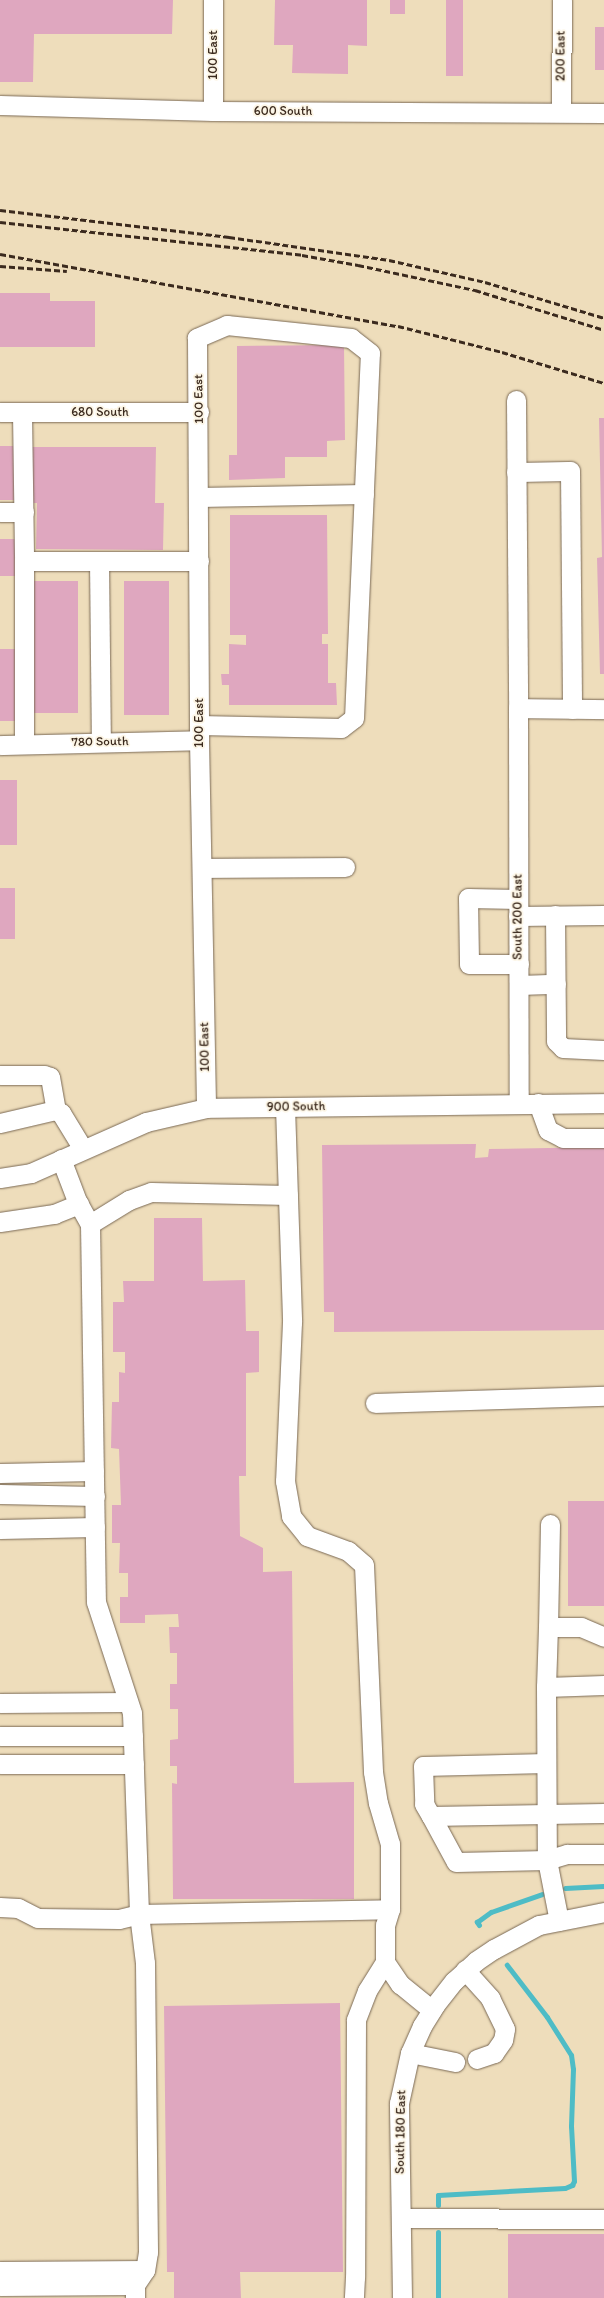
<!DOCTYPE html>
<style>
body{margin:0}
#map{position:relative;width:604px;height:2298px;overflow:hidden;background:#edb;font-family:Itim,sans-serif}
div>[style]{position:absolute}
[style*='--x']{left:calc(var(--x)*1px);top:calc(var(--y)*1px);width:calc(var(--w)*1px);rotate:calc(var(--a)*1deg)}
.stream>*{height:5px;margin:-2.5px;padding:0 2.5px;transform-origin:2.5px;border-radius:2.5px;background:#4ebcc6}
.building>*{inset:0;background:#dfa7bf;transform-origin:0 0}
.roads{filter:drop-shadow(0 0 1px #7a6955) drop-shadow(0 0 1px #7a6955)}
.minor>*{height:19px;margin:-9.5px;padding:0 9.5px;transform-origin:9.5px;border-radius:9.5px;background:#fff}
.rail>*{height:3px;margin-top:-1.5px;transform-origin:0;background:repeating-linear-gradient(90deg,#3b2a1e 0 6px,transparent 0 9px)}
span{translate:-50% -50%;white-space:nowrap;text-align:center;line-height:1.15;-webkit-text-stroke:3.5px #fcf5e5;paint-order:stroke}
.street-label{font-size:13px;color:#3b2a1e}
</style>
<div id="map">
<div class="stream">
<i style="--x:565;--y:1888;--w:39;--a:-3"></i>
<i style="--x:479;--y:1925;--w:4;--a:-124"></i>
<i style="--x:477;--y:1922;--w:17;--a:-36"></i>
<i style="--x:491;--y:1912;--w:54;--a:-19.4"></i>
<i style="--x:438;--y:2205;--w:10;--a:-90"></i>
<i style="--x:438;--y:2195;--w:127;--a:-3.2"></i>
<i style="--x:565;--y:2188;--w:8;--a:-23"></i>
<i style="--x:572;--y:2185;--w:4;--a:-63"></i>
<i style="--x:574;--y:2181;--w:55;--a:-93.1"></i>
<i style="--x:571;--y:2126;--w:57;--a:-88"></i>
<i style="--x:573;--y:2069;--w:14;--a:-98"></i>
<i style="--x:571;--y:2055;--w:45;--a:-122.3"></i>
<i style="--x:547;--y:2017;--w:66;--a:-127.6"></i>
<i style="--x:438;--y:2298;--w:66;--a:-90"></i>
</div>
<div class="building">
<i style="clip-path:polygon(0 0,173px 0,172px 34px,34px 34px,33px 82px,0 82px)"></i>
<i style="clip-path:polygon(275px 0,367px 0,367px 46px,348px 45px,348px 74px,292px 73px,293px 45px,274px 45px)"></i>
<i style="left:390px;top:0;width:15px;height:14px"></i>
<i style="left:446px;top:0;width:17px;height:76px"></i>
<i style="left:595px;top:27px;width:9px;height:43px"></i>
<i style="clip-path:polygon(0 293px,50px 293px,50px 301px,95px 301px,95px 347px,0 347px)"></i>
<i style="clip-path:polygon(344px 345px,345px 440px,327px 441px,327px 457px,285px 457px,285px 478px,229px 480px,229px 455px,237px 455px,237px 346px)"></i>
<i style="clip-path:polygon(599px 418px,604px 418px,604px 674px,600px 674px,597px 558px,602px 557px)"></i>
<i style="left:0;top:446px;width:17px;height:54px"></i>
<i style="clip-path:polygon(32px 447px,156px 447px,155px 503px,164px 503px,163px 550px,36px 549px,37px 503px,32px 503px)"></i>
<i style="clip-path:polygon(230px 515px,327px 515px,328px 634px,322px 634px,322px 644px,328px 644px,328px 683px,336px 683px,337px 705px,229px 705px,229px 685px,222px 685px,221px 674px,229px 674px,229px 644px,246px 645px,246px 635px,230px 635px)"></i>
<i style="left:0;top:539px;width:17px;height:37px"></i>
<i style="left:33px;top:581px;width:45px;height:132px"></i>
<i style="left:124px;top:581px;width:45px;height:134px"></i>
<i style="left:0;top:649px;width:16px;height:72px"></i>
<i style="left:0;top:780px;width:17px;height:65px"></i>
<i style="left:0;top:888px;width:15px;height:51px"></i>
<i style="clip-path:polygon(476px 1144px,475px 1158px,488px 1157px,489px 1149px,604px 1147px,604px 1330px,334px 1332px,334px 1312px,324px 1312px,322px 1145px)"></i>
<i style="clip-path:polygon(154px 1218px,202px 1218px,203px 1281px,245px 1280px,246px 1331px,259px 1331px,259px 1372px,246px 1373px,246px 1476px,239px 1476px,240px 1536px,263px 1548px,263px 1572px,292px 1571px,294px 1783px,354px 1782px,354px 1899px,173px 1899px,172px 1783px,177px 1784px,177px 1766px,170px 1766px,170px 1740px,178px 1739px,178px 1709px,170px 1709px,170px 1684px,177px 1684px,177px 1653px,170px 1653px,169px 1627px,179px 1627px,178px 1614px,145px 1615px,145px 1623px,120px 1623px,120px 1597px,128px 1597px,128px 1573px,119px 1573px,120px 1543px,112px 1543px,112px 1505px,121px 1505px,119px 1449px,111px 1448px,112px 1402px,119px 1402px,119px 1372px,125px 1373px,125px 1352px,113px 1352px,113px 1302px,124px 1302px,123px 1281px,154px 1281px)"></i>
<i style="left:568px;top:1501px;width:36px;height:105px"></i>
<i style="clip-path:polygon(340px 2003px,343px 2272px,240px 2272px,241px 2298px,174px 2298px,174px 2272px,167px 2272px,164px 2006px)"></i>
<i style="left:508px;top:2234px;width:96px;height:64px"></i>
</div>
<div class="roads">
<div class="minor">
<i style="--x:0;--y:105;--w:213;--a:1.6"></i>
<i style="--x:213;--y:111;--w:391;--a:0.3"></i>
<i style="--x:213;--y:111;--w:111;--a:-90"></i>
<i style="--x:561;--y:112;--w:112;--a:-89.5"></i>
<i style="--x:516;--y:400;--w:308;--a:89.6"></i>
<i style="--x:518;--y:708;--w:86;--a:0.7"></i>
<i style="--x:0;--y:412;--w:199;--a:0"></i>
<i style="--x:22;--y:412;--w:149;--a:89.2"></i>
<i style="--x:516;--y:472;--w:54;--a:-1.1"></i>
<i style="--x:570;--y:471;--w:238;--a:89.5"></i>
<i style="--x:199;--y:497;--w:165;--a:-1"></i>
<i style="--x:0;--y:512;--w:24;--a:0"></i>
<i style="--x:99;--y:561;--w:181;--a:89.4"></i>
<i style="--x:518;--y:708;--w:396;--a:89.9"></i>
<i style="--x:199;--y:725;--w:142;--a:1.2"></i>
<i style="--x:341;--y:728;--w:16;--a:-38"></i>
<i style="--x:354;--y:718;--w:365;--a:-87.5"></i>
<i style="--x:370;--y:353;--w:24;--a:-142"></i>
<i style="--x:351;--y:338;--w:125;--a:-174"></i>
<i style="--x:227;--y:325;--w:33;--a:157"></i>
<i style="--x:197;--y:338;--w:402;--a:89.7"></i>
<i style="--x:199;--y:740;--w:368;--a:88.9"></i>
<i style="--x:24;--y:744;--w:183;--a:-90"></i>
<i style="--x:24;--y:561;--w:175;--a:0"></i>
<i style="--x:0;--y:745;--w:199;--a:-1.4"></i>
<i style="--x:202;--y:868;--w:143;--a:-0.4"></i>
<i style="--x:518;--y:899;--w:50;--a:-178.9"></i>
<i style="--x:468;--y:898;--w:66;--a:89.1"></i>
<i style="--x:469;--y:964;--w:50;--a:0"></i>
<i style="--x:555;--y:915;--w:126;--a:89.5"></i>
<i style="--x:556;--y:1041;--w:10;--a:45"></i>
<i style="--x:563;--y:1048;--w:41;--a:2.8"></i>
<i style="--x:518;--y:916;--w:86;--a:-0.7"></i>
<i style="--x:519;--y:985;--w:37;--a:-2"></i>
<i style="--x:0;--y:1075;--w:44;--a:0"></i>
<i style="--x:44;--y:1075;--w:6;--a:18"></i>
<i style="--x:50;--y:1077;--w:34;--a:80"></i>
<i style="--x:538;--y:1103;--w:29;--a:70"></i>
<i style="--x:548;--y:1130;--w:17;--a:28"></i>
<i style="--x:563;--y:1138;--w:41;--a:0"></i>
<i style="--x:285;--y:1107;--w:215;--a:88.1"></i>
<i style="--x:292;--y:1322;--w:159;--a:92.5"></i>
<i style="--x:285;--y:1481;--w:36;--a:80"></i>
<i style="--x:291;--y:1516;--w:26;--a:51"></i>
<i style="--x:307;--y:1536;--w:44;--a:20.1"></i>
<i style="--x:348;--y:1551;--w:21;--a:41"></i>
<i style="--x:364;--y:1565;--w:207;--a:87.5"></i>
<i style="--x:373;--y:1772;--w:31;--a:81"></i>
<i style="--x:378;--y:1803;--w:43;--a:73.7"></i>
<i style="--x:390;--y:1844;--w:65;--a:90"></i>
<i style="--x:390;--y:1909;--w:17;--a:107"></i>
<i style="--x:385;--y:1925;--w:37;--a:90"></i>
<i style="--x:385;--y:1962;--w:34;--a:122"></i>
<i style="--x:367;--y:1991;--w:31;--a:111"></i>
<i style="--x:356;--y:2020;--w:257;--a:90.2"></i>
<i style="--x:355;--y:2277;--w:21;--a:93"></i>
<i style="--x:0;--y:1123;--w:57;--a:-13.1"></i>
<i style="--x:56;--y:1110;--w:6;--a:31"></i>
<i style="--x:61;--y:1113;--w:42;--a:58.6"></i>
<i style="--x:61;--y:1159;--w:45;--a:69.1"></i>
<i style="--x:77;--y:1201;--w:26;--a:61"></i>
<i style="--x:90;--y:1224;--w:378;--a:89.1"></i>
<i style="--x:96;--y:1602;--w:117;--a:72"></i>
<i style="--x:132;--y:1713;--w:201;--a:88"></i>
<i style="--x:139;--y:1914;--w:49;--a:83"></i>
<i style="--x:145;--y:1963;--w:289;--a:89.4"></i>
<i style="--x:148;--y:2252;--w:18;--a:99"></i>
<i style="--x:145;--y:2270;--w:18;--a:124"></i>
<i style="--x:135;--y:2285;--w:13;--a:90"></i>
<i style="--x:0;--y:1178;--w:31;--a:-9"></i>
<i style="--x:31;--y:1173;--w:126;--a:-23.9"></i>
<i style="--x:146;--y:1122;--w:62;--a:-13.1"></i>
<i style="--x:206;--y:1108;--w:398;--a:-0.7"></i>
<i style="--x:0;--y:1222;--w:55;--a:-8.4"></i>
<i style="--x:54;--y:1214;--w:27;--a:-22"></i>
<i style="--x:90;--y:1224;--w:46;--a:-31.6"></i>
<i style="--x:129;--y:1200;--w:23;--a:-20"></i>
<i style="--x:151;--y:1192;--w:137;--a:1.3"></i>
<i style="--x:375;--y:1403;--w:229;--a:-1.8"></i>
<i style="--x:0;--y:1473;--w:94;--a:-1.2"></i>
<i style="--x:0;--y:1494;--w:95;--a:1.2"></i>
<i style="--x:550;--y:1524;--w:103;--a:91.1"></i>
<i style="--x:548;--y:1627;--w:33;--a:0"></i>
<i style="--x:581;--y:1627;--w:25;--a:23"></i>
<i style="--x:0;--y:1529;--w:95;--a:-1.2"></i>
<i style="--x:548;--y:1627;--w:60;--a:91.9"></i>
<i style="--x:546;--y:1687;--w:173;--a:89.7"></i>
<i style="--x:547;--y:1860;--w:62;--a:78.9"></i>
<i style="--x:546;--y:1687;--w:58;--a:-2"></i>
<i style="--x:0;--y:1703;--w:128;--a:-0.4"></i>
<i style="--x:0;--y:1736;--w:133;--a:0"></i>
<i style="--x:546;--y:1763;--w:123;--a:178.6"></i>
<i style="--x:423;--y:1766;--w:38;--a:88"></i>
<i style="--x:424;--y:1804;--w:14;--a:60"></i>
<i style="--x:431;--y:1816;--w:173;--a:-1"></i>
<i style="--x:0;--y:1764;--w:134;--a:0"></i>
<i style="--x:431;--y:1816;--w:52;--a:61.5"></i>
<i style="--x:456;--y:1862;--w:91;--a:-1.3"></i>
<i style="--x:547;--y:1860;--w:21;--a:-17"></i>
<i style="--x:567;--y:1854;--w:37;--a:0"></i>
<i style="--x:0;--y:1907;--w:18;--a:3"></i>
<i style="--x:18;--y:1908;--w:22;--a:27"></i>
<i style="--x:38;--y:1918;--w:81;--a:0.7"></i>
<i style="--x:119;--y:1919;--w:21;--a:-14"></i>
<i style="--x:139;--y:1914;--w:251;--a:-1.1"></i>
<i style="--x:385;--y:1962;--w:27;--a:56"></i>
<i style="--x:400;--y:1984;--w:41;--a:39.1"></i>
<i style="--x:465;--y:1970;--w:38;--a:48"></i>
<i style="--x:490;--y:1998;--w:34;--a:64"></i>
<i style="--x:505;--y:2029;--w:11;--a:100"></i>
<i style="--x:503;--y:2040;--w:16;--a:125"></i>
<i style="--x:494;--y:2053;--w:18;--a:161"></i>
<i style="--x:410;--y:2053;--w:46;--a:11.3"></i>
<i style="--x:401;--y:2218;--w:203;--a:0.3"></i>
<i style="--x:0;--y:2271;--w:145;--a:-0.4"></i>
<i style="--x:0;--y:2286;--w:135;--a:-0.4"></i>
<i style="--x:402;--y:2298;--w:195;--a:-90.9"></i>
<i style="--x:399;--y:2103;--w:51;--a:-77.6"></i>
<i style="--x:410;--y:2053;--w:30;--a:-66"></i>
<i style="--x:422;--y:2026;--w:25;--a:-58"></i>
<i style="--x:435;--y:2005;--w:31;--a:-52"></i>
<i style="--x:454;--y:1981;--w:30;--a:-42"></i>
<i style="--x:476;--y:1961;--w:22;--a:-34"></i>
<i style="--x:494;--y:1949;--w:51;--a:-28.1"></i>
<i style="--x:539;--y:1925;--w:66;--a:-11.3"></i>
</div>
</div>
<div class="rail">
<i style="--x:0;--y:210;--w:231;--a:6.7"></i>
<i style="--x:229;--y:237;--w:162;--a:8.2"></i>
<i style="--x:389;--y:260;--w:98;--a:12.9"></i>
<i style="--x:485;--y:282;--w:124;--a:16.8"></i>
<i style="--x:0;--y:222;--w:304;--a:6.2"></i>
<i style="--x:302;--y:255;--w:57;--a:10.1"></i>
<i style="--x:358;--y:265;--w:120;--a:12.1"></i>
<i style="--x:475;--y:290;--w:135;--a:17.2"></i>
<i style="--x:0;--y:254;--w:404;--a:10.3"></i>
<i style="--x:398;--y:326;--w:107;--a:14"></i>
<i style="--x:502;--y:352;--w:107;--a:16.9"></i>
<i style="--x:0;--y:266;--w:67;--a:4.3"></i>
</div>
<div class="street-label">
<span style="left:213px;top:55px;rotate:-90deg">100 East</span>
<span style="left:561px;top:56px;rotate:-90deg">200 East</span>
<span style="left:283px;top:111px">600 South</span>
<span style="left:199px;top:399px;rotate:-91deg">100 East</span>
<span style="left:100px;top:412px">680 South</span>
<span style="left:199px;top:723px;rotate:-90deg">100 East</span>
<span style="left:100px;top:742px;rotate:-1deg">780 South</span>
<span style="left:518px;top:917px;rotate:-90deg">South 200 East</span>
<span style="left:205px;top:1047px;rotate:-91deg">100 East</span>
<span style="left:296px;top:1107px;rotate:-1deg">900 South</span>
<span style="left:401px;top:2132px;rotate:-89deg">South 180 East</span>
</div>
</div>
